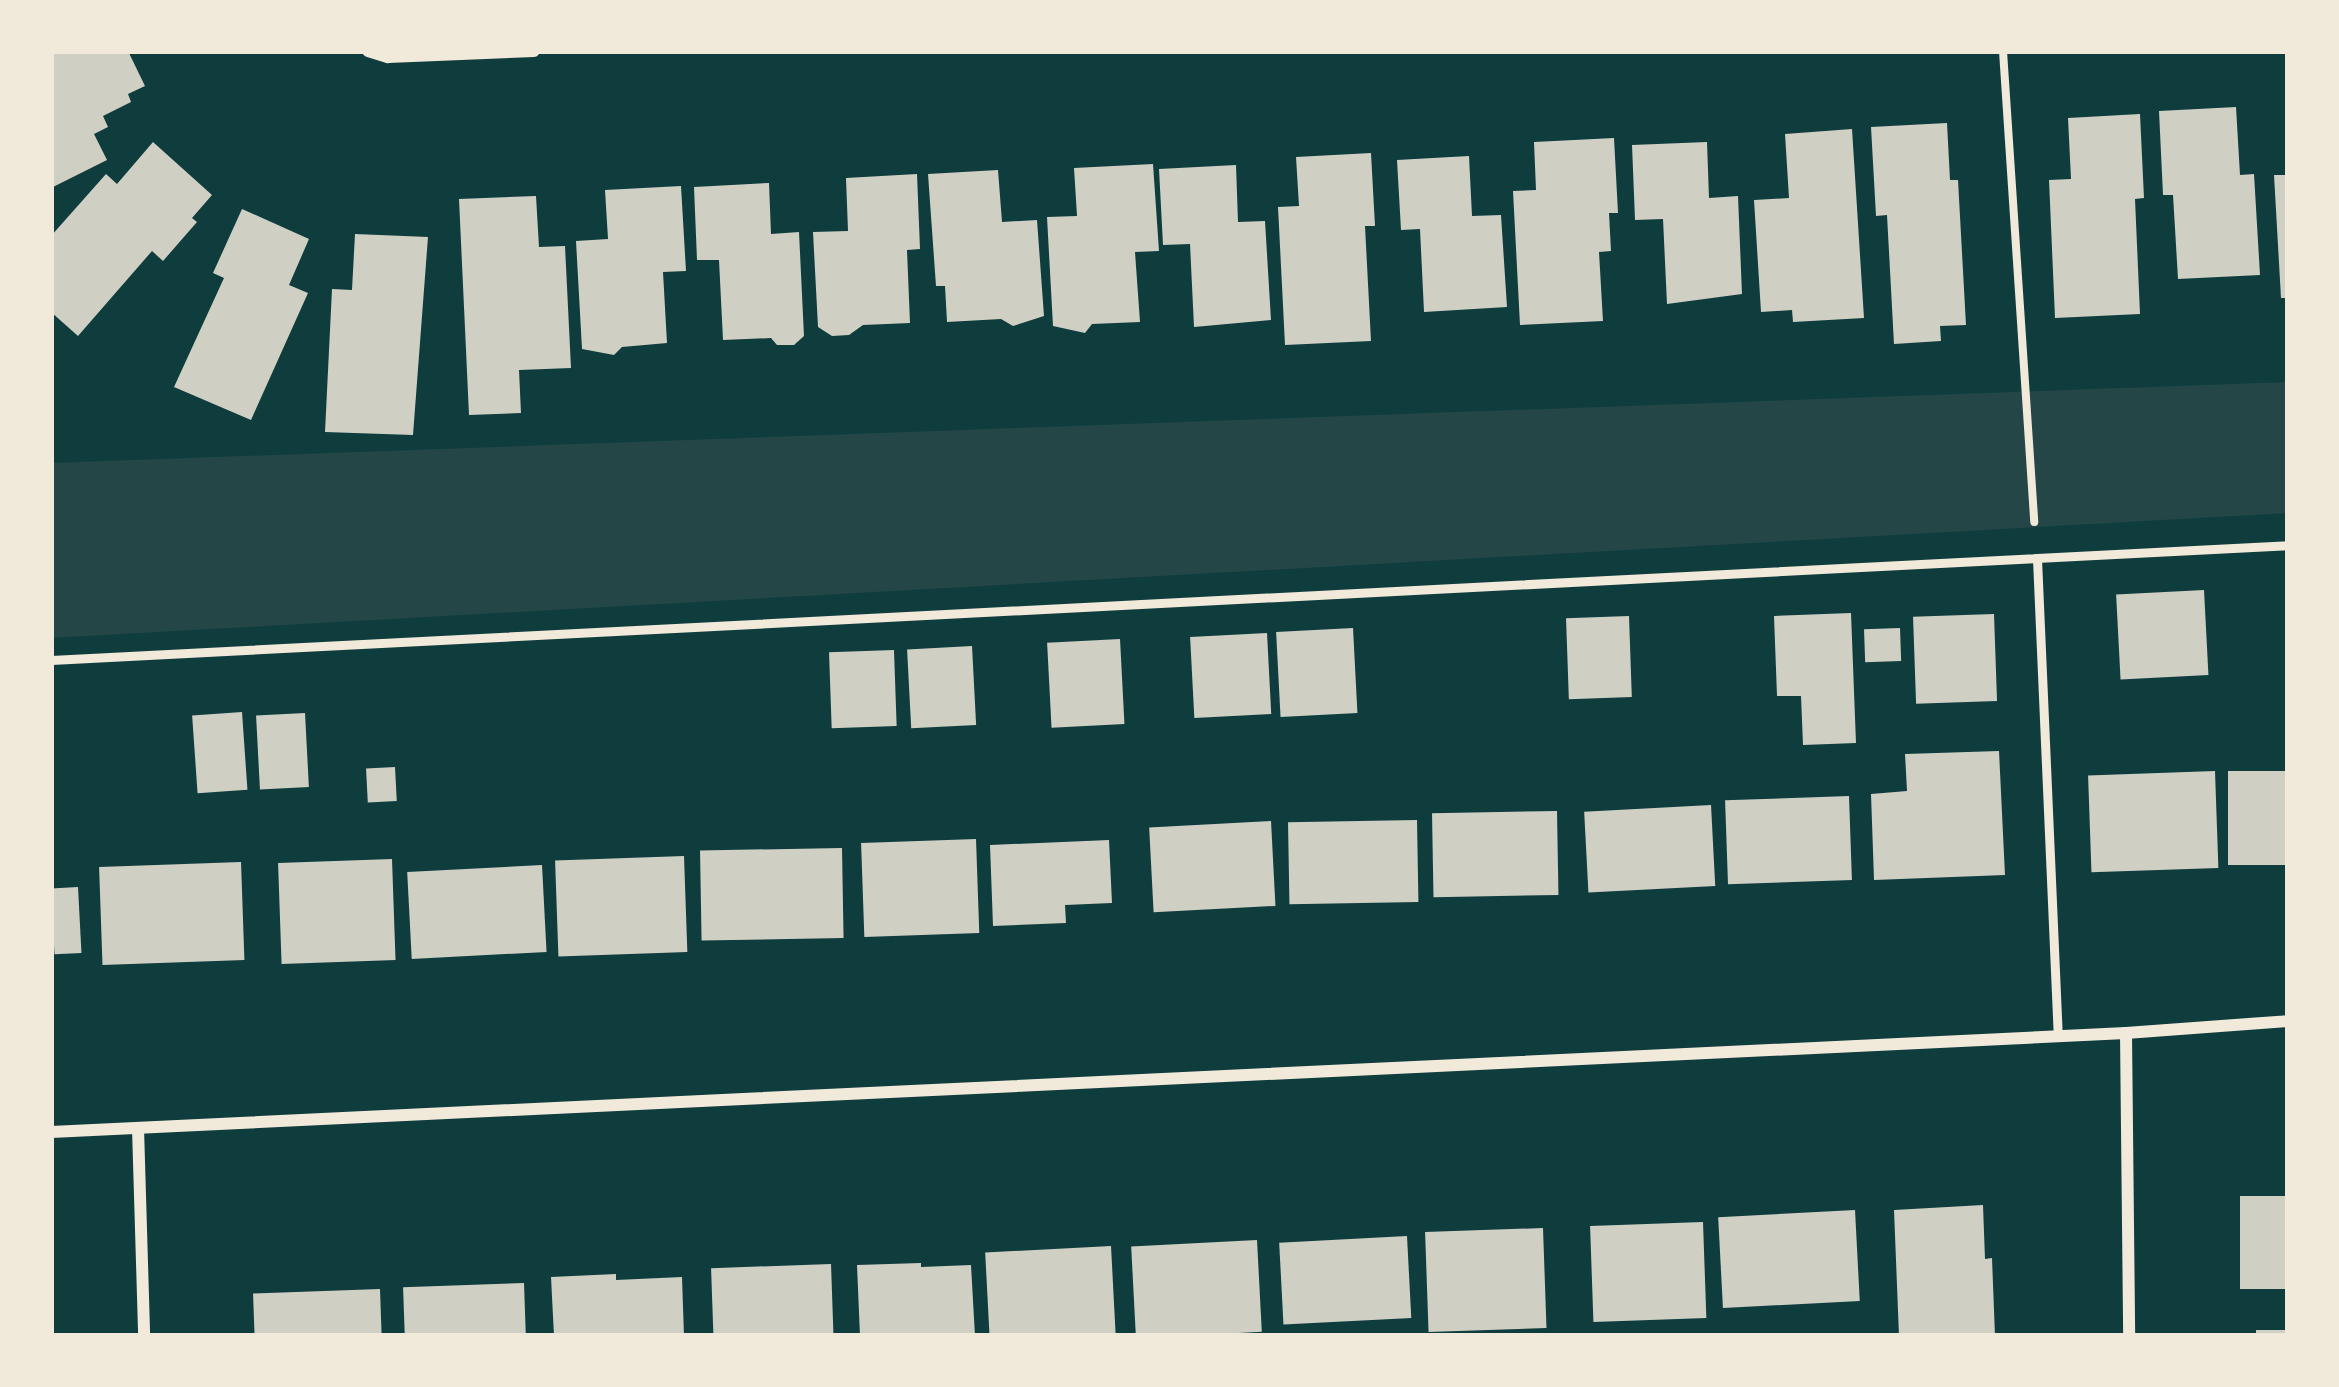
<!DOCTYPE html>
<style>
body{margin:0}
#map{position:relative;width:2339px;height:1387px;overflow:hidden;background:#0f3d3e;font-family:"DM Sans",sans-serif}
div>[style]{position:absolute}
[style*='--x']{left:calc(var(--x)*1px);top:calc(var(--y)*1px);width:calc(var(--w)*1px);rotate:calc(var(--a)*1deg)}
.green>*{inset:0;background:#244646}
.building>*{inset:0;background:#cfcfc3;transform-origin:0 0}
.path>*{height:8px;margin:-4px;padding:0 4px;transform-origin:4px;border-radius:4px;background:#f1e9da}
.service>*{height:9px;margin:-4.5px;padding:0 4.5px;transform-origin:4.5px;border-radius:4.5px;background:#f1e9da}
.minor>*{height:12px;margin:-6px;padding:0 6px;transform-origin:6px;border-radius:6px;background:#f1e9da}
span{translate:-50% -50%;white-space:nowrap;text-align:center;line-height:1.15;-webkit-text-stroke:9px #f1e9da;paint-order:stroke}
.frame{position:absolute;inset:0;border:54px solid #f1e9da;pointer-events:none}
</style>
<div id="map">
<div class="green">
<i style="clip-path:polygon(2288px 382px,2288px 513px,51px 638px,51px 463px)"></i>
</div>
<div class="building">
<i style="clip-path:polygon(128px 51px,145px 86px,128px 94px,131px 102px,103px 116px,108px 127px,94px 134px,107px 160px,51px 188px,51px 53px)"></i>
<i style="clip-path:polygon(2236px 107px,2240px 175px,2254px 174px,2260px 275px,2178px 279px,2173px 195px,2163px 195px,2159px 111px)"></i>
<i style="clip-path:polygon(2140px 114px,2144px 198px,2135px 199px,2140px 314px,2055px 318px,2049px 180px,2071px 179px,2068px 118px)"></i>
<i style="clip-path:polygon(1947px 123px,1950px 180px,1958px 180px,1966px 325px,1940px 326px,1941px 341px,1894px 344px,1887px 215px,1876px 216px,1871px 127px)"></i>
<i style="clip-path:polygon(1852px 129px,1864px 318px,1793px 322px,1792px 310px,1761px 312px,1754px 200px,1789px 198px,1785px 134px)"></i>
<i style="clip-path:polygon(1614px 138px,1618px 213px,1609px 213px,1611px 251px,1599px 252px,1603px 321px,1520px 325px,1513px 191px,1536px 190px,1534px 142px)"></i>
<i style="clip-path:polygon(153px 142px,212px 195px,192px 218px,197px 222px,163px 261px,152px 251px,78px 336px,51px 312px,51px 236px,106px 174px,117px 184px)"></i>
<i style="clip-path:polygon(1707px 142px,1709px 198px,1738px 196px,1742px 294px,1667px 304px,1663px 219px,1635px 220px,1632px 145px)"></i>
<i style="clip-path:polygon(1371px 153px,1375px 226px,1365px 226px,1371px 341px,1285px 345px,1278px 207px,1299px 206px,1296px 157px)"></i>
<i style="clip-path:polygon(1469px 156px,1472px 216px,1501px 215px,1507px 307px,1424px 312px,1420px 229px,1401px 230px,1397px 160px)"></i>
<i style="clip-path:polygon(1153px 164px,1159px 251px,1135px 252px,1140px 322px,1092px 324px,1085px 333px,1053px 326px,1047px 217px,1077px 216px,1074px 168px)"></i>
<i style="clip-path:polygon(1236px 165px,1238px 222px,1265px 221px,1271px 320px,1194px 327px,1190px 244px,1163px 245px,1159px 169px)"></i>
<i style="clip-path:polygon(998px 170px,1002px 222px,1037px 220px,1044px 316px,1013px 326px,1001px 319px,947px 322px,945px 286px,936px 286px,928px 174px)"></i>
<i style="clip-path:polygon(917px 174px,920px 249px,907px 250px,910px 323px,863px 325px,849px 335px,832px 336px,818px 327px,813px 232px,848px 231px,846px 178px)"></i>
<i style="clip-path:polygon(2274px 175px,2288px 175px,2288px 298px,2281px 298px)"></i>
<i style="clip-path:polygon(769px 183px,771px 234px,799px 232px,804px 336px,794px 345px,777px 345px,771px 338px,723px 340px,719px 260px,697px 260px,694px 187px)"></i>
<i style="clip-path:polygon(681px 186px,686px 271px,663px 272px,667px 343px,622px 347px,614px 355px,582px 349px,576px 241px,608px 239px,605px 190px)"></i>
<i style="clip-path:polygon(536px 196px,539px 247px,565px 246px,571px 368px,519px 370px,521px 413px,469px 415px,459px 199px)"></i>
<i style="clip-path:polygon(242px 209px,309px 239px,289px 285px,308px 293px,251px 420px,174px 387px,224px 278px,213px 273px)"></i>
<i style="clip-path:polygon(355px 234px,428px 237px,413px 435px,325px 432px,332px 289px,352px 290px)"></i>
<i style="left:2204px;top:590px;width:85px;height:88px;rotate:87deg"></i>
<i style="clip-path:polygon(1851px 613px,1856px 743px,1803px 745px,1801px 696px,1777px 696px,1774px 616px)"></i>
<i style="left:1994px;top:614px;width:87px;height:81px;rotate:88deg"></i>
<i style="left:1629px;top:616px;width:81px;height:63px;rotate:88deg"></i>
<i style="left:1353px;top:628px;width:85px;height:77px;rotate:87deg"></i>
<i style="left:1900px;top:628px;width:33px;height:36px;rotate:88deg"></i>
<i style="left:1267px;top:633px;width:81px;height:77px;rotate:87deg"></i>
<i style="left:1120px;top:639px;width:85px;height:73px;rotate:87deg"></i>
<i style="left:972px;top:646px;width:79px;height:65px;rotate:87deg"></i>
<i style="left:894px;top:650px;width:76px;height:65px;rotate:88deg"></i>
<i style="left:242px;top:712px;width:78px;height:50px;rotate:86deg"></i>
<i style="left:305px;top:713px;width:74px;height:49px;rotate:87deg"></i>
<i style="clip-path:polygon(1999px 751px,2005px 875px,1874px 880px,1871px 794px,1907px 791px,1905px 754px)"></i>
<i style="left:395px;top:767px;width:34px;height:29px;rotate:87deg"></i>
<i style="left:2215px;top:771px;width:97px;height:127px;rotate:88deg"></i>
<i style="left:2288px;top:771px;width:94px;height:60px;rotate:90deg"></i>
<i style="left:1849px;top:796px;width:84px;height:124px;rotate:88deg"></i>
<i style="left:1711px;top:805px;width:81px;height:127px;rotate:87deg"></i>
<i style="left:1557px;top:811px;width:84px;height:125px;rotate:89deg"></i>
<i style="left:1417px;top:820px;width:82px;height:129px;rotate:89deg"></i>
<i style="left:1271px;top:821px;width:85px;height:122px;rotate:87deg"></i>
<i style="left:976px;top:839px;width:94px;height:115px;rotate:88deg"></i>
<i style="clip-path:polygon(1109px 840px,1112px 903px,1065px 905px,1066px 923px,993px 926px,990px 845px)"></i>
<i style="left:842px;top:848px;width:90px;height:142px;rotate:89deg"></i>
<i style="left:684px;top:856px;width:96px;height:129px;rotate:88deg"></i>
<i style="left:392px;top:859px;width:101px;height:114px;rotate:88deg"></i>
<i style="left:241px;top:862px;width:98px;height:142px;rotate:88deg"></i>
<i style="left:542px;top:865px;width:87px;height:135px;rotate:87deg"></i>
<i style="left:78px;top:887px;width:66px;height:27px;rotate:87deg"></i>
<i style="left:2288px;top:1196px;width:93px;height:48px;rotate:90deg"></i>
<i style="clip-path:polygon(1983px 1205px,1985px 1259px,1992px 1258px,1995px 1336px,1899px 1336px,1894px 1210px)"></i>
<i style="left:1855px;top:1210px;width:91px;height:137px;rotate:87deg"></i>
<i style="left:1703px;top:1222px;width:96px;height:113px;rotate:88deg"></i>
<i style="left:1543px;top:1228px;width:100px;height:118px;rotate:88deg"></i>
<i style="left:1407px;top:1236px;width:82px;height:128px;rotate:87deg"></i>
<i style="left:1257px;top:1240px;width:92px;height:126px;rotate:87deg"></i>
<i style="left:1111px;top:1246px;width:88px;height:126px;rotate:87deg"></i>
<i style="clip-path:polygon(921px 1263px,921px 1267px,971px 1265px,975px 1336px,860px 1336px,857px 1265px)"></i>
<i style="left:831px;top:1264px;width:72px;height:120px;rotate:88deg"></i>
<i style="clip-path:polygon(616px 1274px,616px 1280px,682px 1277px,684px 1336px,554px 1336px,551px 1277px)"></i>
<i style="left:524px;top:1283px;width:53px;height:121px;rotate:88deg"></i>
<i style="left:380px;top:1289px;width:47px;height:127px;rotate:88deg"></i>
<i style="left:2256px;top:1330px;width:32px;height:6px"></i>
</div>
<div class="path">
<i style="--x:2003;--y:51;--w:472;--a:86.2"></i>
</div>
<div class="service">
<i style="--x:2037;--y:559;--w:477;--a:87.5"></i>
<i style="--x:51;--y:660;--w:2240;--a:-2.94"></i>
</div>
<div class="minor">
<i style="--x:368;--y:51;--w:21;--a:17"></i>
<i style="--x:388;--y:57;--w:146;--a:-2.4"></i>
<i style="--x:2126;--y:1033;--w:303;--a:89.4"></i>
<i style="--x:138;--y:1128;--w:208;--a:88.3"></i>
<i style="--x:51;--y:1132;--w:2077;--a:-2.73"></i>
<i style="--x:2126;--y:1033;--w:162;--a:-4.2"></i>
</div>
<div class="frame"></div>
</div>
